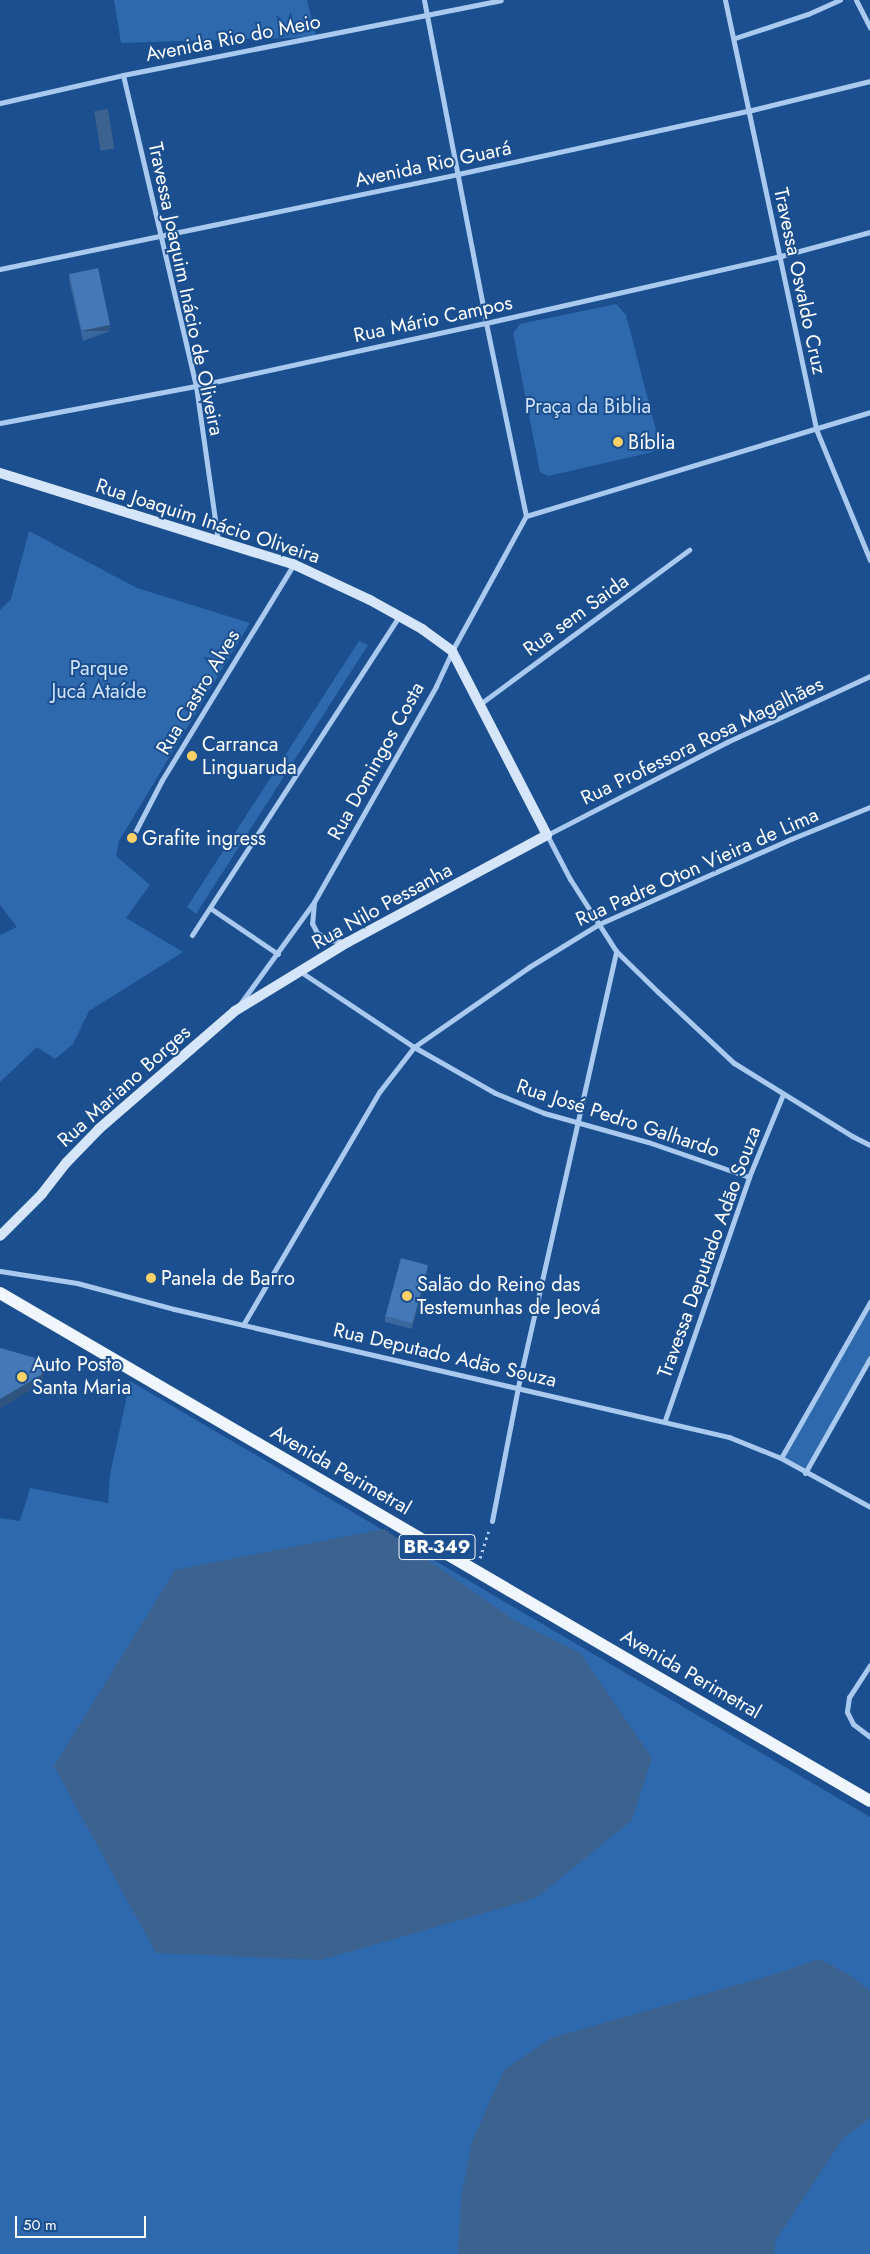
<!DOCTYPE html>
<meta charset="utf-8">
<style>
body{margin:0}
#map{position:relative;width:870px;height:2254px;overflow:hidden;background:#1b4f8f;font-family:Jost,sans-serif}
div>[style]{position:absolute}
[style*='--x']{left:calc(var(--x)*1px);top:calc(var(--y)*1px);width:calc(var(--w)*1px);rotate:calc(var(--a)*1deg)}
.green>*{inset:0;background:#2e69ad}
.water>*{inset:0;background:#3c6290;transform-origin:0 0}
.path>*{height:3px;margin-top:-1.5px;transform-origin:0;background:repeating-linear-gradient(90deg,#a9c9ee 0 2.5px,transparent 0 6.5px)}
.street>*{height:5px;margin:-2.5px;padding:0 2.5px;transform-origin:2.5px;border-radius:2.5px;background:#a9c9ee}
.secondary>*{height:10px;margin:-5px;padding:0 5px;transform-origin:5px;border-radius:5px;background:#d6e6fa}
.primary>*{height:12px;margin:-6px;padding:0 6px;transform-origin:6px;border-radius:6px;background:#f0f6ff}
.wall>*{inset:0;background:#3a679d}
.shaded-wall>*{inset:0;background:#305480;transform-origin:0 0}
.building>*{inset:0;background:#4478b7;transform-origin:0 0}
.dots>*{width:14px;height:14px;translate:-50% -50%;box-sizing:border-box;border:2px solid #1b4f8f;border-radius:50%}
span{translate:-50% -50%;white-space:nowrap;text-align:center;line-height:1.15;-webkit-text-stroke:4px #1b4f8f;paint-order:stroke}
.shield-label span{padding:1px 4px;background:#1b4f8f;border:1px solid;border-radius:4px;-webkit-text-stroke-width:0}
.shield-label{font-size:19px;color:#fff;font-weight:700}
.street-label{font-size:20px;color:#fff}
.park-label{font-size:20px;color:#cfe3fa}
.poi-label{font-size:20px;color:#fff}
.left{translate:0 -50%;text-align:left}
.scale{position:absolute;left:15px;top:2216px;width:131px;height:22px;box-sizing:border-box;border:2px solid #fff;border-top:0;padding-left:6px;font-size:15px;line-height:18px;white-space:nowrap;color:#fff;-webkit-text-stroke:4px #1b4f8f;paint-order:stroke}
</style>
<div id="map">
<div class="green">
<i style="clip-path:polygon(114px 0,307px 0,316px 37px,121px 43px)"></i>
<i style="clip-path:polygon(616px 304px,626px 315px,659px 442px,653px 452px,548px 476px,540px 472px,513px 333px,520px 324px)"></i>
<i style="clip-path:polygon(29px 531px,137px 588px,250px 623px,119px 841px,116px 856px,150px 885px,126px 918px,183px 952px,89px 1011px,73px 1044px,55px 1059px,37px 1047px,0 1082px,0 935px,17px 927px,0 905px,0 610px,11px 599px)"></i>
<i style="clip-path:polygon(359px 641px,368px 645px,196px 914px,187px 907px)"></i>
<i style="clip-path:polygon(870px 1302px,870px 1358px,805px 1473px,781px 1458px)"></i>
<i style="clip-path:polygon(130px 1381px,870px 1817px,870px 2254px,0 2254px,0 1518px,20px 1521px,30px 1488px,108px 1503px,110px 1475px)"></i>
</div>
<div class="water">
<i style="left:108px;top:109px;width:40px;height:14px;rotate:81deg"></i>
<i style="clip-path:polygon(384px 1529px,512px 1619px,580px 1653px,652px 1758px,632px 1820px,536px 1898px,321px 1960px,156px 1953px,54px 1766px,175px 1570px)"></i>
<i style="clip-path:polygon(819px 1959px,850px 1975px,870px 1991px,870px 2118px,843px 2138px,776px 2240px,774px 2254px,458px 2254px,461px 2197px,472px 2142px,504px 2070px,551px 2038px,779px 1973px)"></i>
</div>
<div class="path">
<i style="--x:480;--y:1558;--w:28;--a:-72"></i>
</div>
<div class="street">
<i style="--x:424;--y:0;--w:329;--a:79.1"></i>
<i style="--x:486;--y:323;--w:197;--a:78.3"></i>
<i style="--x:725;--y:0;--w:439;--a:78"></i>
<i style="--x:816;--y:429;--w:142;--a:67.6"></i>
<i style="--x:856;--y:0;--w:31;--a:63"></i>
<i style="--x:735;--y:38;--w:77;--a:-18.2"></i>
<i style="--x:808;--y:14;--w:35;--a:-24"></i>
<i style="--x:123;--y:75;--w:319;--a:76.8"></i>
<i style="--x:196;--y:386;--w:156;--a:81.9"></i>
<i style="--x:0;--y:103;--w:126;--a:-12.8"></i>
<i style="--x:123;--y:75;--w:385;--a:-11.2"></i>
<i style="--x:0;--y:269;--w:468;--a:-11.7"></i>
<i style="--x:458;--y:174;--w:297;--a:-12.3"></i>
<i style="--x:748;--y:111;--w:126;--a:-13.8"></i>
<i style="--x:0;--y:423;--w:199;--a:-10.7"></i>
<i style="--x:196;--y:386;--w:297;--a:-12.3"></i>
<i style="--x:486;--y:323;--w:303;--a:-12.8"></i>
<i style="--x:781;--y:256;--w:92;--a:-15.1"></i>
<i style="--x:526;--y:516;--w:359;--a:-16.8"></i>
<i style="--x:870;--y:676;--w:157;--a:155.2"></i>
<i style="--x:727;--y:742;--w:203;--a:152.7"></i>
<i style="--x:547;--y:835;--w:50;--a:62.4"></i>
<i style="--x:570;--y:879;--w:85;--a:57.4"></i>
<i style="--x:616;--y:951;--w:59;--a:44.3"></i>
<i style="--x:658;--y:992;--w:104;--a:43.1"></i>
<i style="--x:734;--y:1063;--w:139;--a:31.7"></i>
<i style="--x:852;--y:1136;--w:20;--a:27"></i>
<i style="--x:480;--y:704;--w:260;--a:-36.4"></i>
<i style="--x:132;--y:838;--w:65;--a:-62.7"></i>
<i style="--x:162;--y:780;--w:252;--a:-58.6"></i>
<i style="--x:314;--y:902;--w:21;--a:95"></i>
<i style="--x:312;--y:923;--w:11;--a:63"></i>
<i style="--x:317;--y:933;--w:15;--a:28"></i>
<i style="--x:330;--y:940;--w:15;--a:8"></i>
<i style="--x:210;--y:908;--w:82;--a:34.1"></i>
<i style="--x:192;--y:935;--w:380;--a:-57"></i>
<i style="--x:301;--y:972;--w:136;--a:33.6"></i>
<i style="--x:414;--y:1047;--w:93;--a:29.6"></i>
<i style="--x:495;--y:1093;--w:53;--a:22.2"></i>
<i style="--x:544;--y:1113;--w:108;--a:15.6"></i>
<i style="--x:648;--y:1142;--w:107;--a:19.1"></i>
<i style="--x:240;--y:1004;--w:126;--a:-54"></i>
<i style="--x:314;--y:902;--w:248;--a:-60.5"></i>
<i style="--x:436;--y:686;--w:38;--a:-65"></i>
<i style="--x:452;--y:651;--w:154;--a:-61.3"></i>
<i style="--x:0;--y:1271;--w:78;--a:8.9"></i>
<i style="--x:77;--y:1283;--w:100;--a:15"></i>
<i style="--x:174;--y:1309;--w:570;--a:12.99"></i>
<i style="--x:729;--y:1437;--w:56;--a:22"></i>
<i style="--x:781;--y:1458;--w:102;--a:28.8"></i>
<i style="--x:243;--y:1325;--w:271;--a:-59.7"></i>
<i style="--x:380;--y:1091;--w:56;--a:-52.3"></i>
<i style="--x:414;--y:1047;--w:140;--a:-34.8"></i>
<i style="--x:529;--y:967;--w:82;--a:-31.6"></i>
<i style="--x:599;--y:924;--w:210;--a:-23.9"></i>
<i style="--x:791;--y:839;--w:85;--a:-22.1"></i>
<i style="--x:665;--y:1420;--w:257;--a:-70.9"></i>
<i style="--x:749;--y:1177;--w:90;--a:-67.7"></i>
<i style="--x:781;--y:1458;--w:180;--a:-60.3"></i>
<i style="--x:805;--y:1473;--w:132;--a:-60.5"></i>
<i style="--x:492;--y:1521;--w:136;--a:-79"></i>
<i style="--x:518;--y:1387;--w:447;--a:-77.3"></i>
<i style="--x:870;--y:1665;--w:38;--a:123"></i>
<i style="--x:849;--y:1697;--w:15;--a:98"></i>
<i style="--x:847;--y:1712;--w:13;--a:63"></i>
<i style="--x:853;--y:1724;--w:21;--a:37"></i>
</div>
<div class="secondary">
<i style="--x:0;--y:473;--w:307;--a:17.3"></i>
<i style="--x:293;--y:564;--w:85;--a:25.1"></i>
<i style="--x:370;--y:600;--w:60;--a:29.1"></i>
<i style="--x:422;--y:629;--w:37;--a:36"></i>
<i style="--x:452;--y:651;--w:207;--a:62.7"></i>
<i style="--x:547;--y:835;--w:226;--a:151.7"></i>
<i style="--x:348;--y:942;--w:132;--a:148.6"></i>
<i style="--x:235;--y:1011;--w:180;--a:139.1"></i>
<i style="--x:99;--y:1129;--w:47;--a:134.1"></i>
<i style="--x:66;--y:1163;--w:39;--a:128"></i>
<i style="--x:42;--y:1194;--w:59;--a:135"></i>
</div>
<div class="primary">
<i style="--x:0;--y:1293;--w:1007;--a:30.28"></i>
</div>
<div class="wall">
<i style="clip-path:polygon(69px 273px,110px 331px,83px 341px,69px 280px)"></i>
<i style="clip-path:polygon(428px 1271px,412px 1329px,385px 1322px,385px 1316px)"></i>
</div>
<div class="shaded-wall">
<i style="left:110px;top:325px;width:6px;height:29px;rotate:90deg"></i>
<i style="clip-path:polygon(428px 1265px,428px 1271px,412px 1329px,412px 1323px)"></i>
<i style="clip-path:polygon(46px 1361px,46px 1370px,41px 1384px,0 1409px,0 1399px)"></i>
</div>
<div class="building">
<i style="left:98px;top:268px;width:58px;height:29px;rotate:78deg"></i>
<i style="left:401px;top:1258px;width:28px;height:60px;rotate:15deg"></i>
<i style="clip-path:polygon(0 1348px,46px 1361px,41px 1375px,0 1399px)"></i>
</div>
<div class="dots">
<i style="left:618px;top:442px;background:#ffd166"></i>
<i style="left:192px;top:756px;background:#ffd166"></i>
<i style="left:132px;top:838px;background:#ffd166"></i>
<i style="left:151px;top:1278px;background:#ffd166"></i>
<i style="left:407px;top:1296px;background:#ffd166"></i>
<i style="left:22px;top:1377px;background:#ffd166"></i>
</div>
<div class="shield-label">
<span style="left:437px;top:1547px">BR-349</span>
</div>
<div class="street-label">
<span style="left:233px;top:38px;rotate:-11deg">Avenida Rio do Meio</span>
<span style="left:433px;top:164px;rotate:-12deg">Avenida Rio Guará</span>
<span style="left:800px;top:281px;rotate:78deg">Travessa Osvaldo Cruz</span>
<span style="left:186px;top:289px;rotate:78deg">Travessa Joaquim Inácio de Oliveira</span>
<span style="left:433px;top:319px;rotate:-12deg">Rua Mário Campos</span>
<span style="left:208px;top:521px;rotate:18deg">Rua Joaquim Inácio Oliveira</span>
<span style="left:576px;top:615px;rotate:-36deg">Rua sem Saida</span>
<span style="left:198px;top:692px;rotate:-59deg">Rua Castro Alves</span>
<span style="left:702px;top:741px;rotate:-26deg">Rua Professora Rosa Magalhães</span>
<span style="left:376px;top:761px;rotate:-61deg">Rua Domingos Costa</span>
<span style="left:697px;top:867px;rotate:-24deg">Rua Padre Oton Vieira de Lima</span>
<span style="left:382px;top:906px;rotate:-29deg">Rua Nilo Pessanha</span>
<span style="left:124px;top:1086px;rotate:-42deg">Rua Mariano Borges</span>
<span style="left:618px;top:1118px;rotate:18deg">Rua José Pedro Galhardo</span>
<span style="left:709px;top:1252px;rotate:-70deg">Travessa Deputado Adão Souza</span>
<span style="left:445px;top:1355px;rotate:13deg">Rua Deputado Adão Souza</span>
<span style="left:341px;top:1470px;rotate:30deg">Avenida Perimetral</span>
<span style="left:691px;top:1674px;rotate:30deg">Avenida Perimetral</span>
</div>
<div class="park-label">
<span style="left:588px;top:406px">Praça da Biblia</span>
<span style="left:99px;top:680px">Parque<br>Jucá Ataíde</span>
</div>
<div class="poi-label">
<span class="left" style="left:628px;top:442px">Bíblia</span>
<span class="left" style="left:202px;top:756px">Carranca<br>Linguaruda</span>
<span class="left" style="left:142px;top:838px">Grafite ingress</span>
<span class="left" style="left:161px;top:1278px">Panela de Barro</span>
<span class="left" style="left:417px;top:1296px">Salão do Reino das<br>Testemunhas de Jeová</span>
<span class="left" style="left:32px;top:1376px">Auto Posto<br>Santa Maria</span>
</div>
<div class="scale">50 m</div>
</div>
